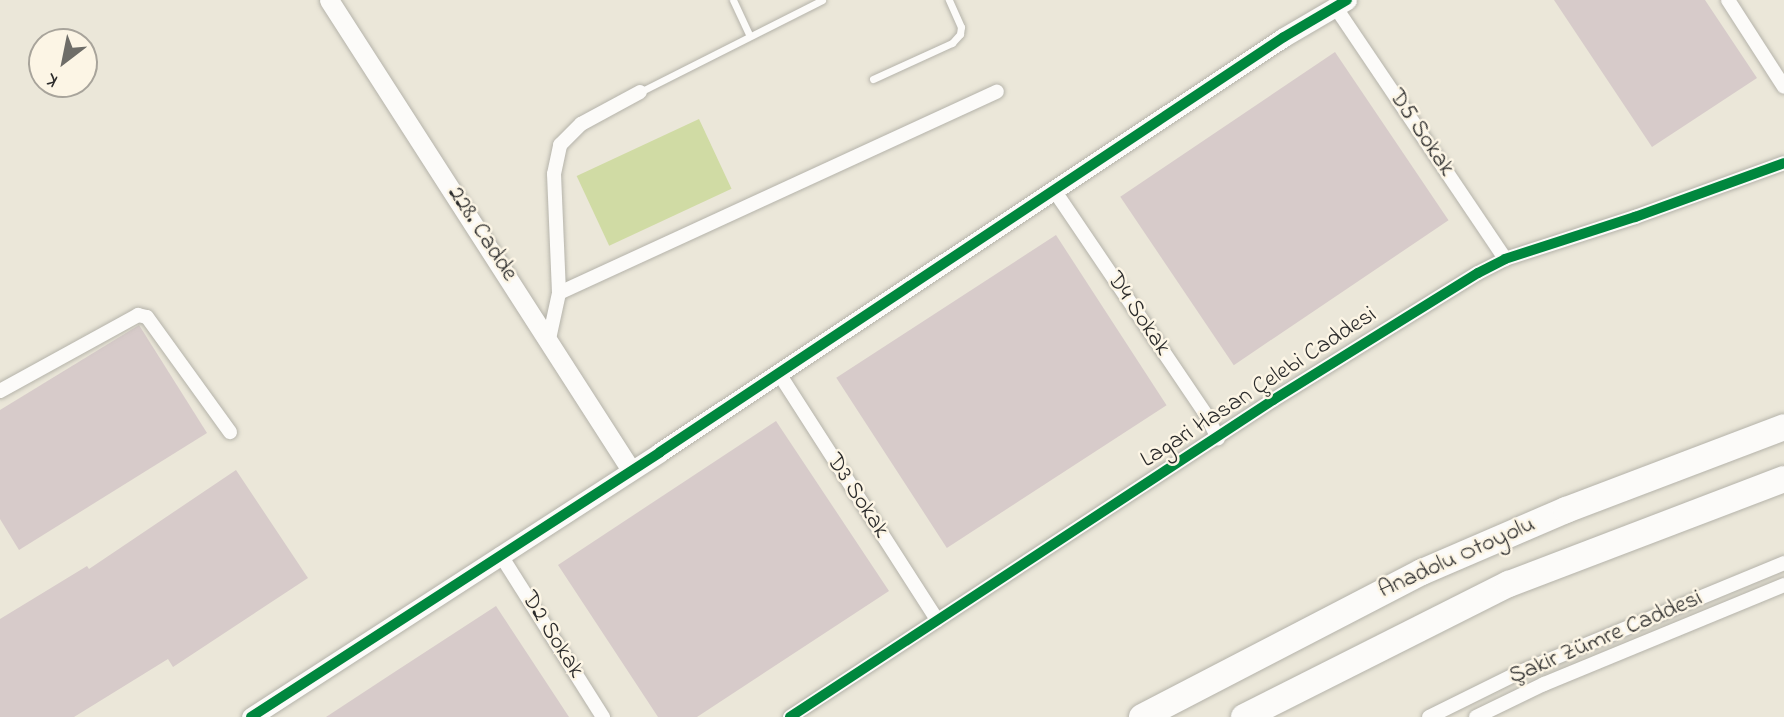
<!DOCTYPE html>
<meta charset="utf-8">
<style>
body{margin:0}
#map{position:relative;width:1784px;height:717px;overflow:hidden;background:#ebe7d9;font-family:"Indie Flower",sans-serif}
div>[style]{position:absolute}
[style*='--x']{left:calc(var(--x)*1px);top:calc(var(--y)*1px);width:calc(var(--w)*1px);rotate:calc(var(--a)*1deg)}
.green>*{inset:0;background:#d0dba4;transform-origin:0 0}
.building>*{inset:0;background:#d7cbca;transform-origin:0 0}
.roads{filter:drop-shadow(0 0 2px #b5b3aa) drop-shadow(0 0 2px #b5b3aa)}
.lane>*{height:7px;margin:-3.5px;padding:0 3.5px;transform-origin:3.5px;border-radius:3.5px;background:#fcfbf9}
.street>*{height:14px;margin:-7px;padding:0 7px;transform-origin:7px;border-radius:7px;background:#fcfbf9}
.secondary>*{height:19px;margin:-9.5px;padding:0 9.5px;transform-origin:9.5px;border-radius:9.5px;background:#fcfbf9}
.highway>*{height:26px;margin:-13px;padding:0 13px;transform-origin:13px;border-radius:13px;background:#fcfbf9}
.cycleway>*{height:10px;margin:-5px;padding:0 5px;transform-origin:5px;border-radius:5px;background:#00873e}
span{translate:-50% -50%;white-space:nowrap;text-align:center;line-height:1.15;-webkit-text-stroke:5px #fcf5e5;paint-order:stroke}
.street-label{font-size:24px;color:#2b2b2b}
.north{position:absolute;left:28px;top:28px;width:70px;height:70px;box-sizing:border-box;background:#fcf5e5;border:2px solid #a8a49b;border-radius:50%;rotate:212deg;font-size:19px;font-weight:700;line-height:28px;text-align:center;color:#2b2b2b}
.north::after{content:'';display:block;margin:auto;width:24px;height:32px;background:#6e6d68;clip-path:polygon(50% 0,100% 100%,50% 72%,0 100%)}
</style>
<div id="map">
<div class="green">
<i style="left:699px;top:119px;width:77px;height:135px;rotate:65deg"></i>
</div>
<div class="building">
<i style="clip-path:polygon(1554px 0,1705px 0,1757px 78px,1652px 147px)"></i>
<i style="left:1335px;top:52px;width:203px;height:259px;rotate:56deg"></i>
<i style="left:1056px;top:235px;width:203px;height:262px;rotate:57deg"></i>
<i style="clip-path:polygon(139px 325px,207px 433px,19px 550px,0 519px,0 410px)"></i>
<i style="clip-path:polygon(776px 421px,889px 591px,697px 717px,658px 717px,558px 565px)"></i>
<i style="clip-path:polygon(236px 470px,308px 578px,173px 667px,168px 659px,74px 717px,0 717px,0 619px,87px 566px,89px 569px)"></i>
<i style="clip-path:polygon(496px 606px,569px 717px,326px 717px,393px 673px)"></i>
</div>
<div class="roads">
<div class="lane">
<i style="--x:733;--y:0;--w:38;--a:65"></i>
<i style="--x:873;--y:79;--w:87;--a:-24.5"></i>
<i style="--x:952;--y:43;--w:12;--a:-48"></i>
<i style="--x:960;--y:34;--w:7;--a:-82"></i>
<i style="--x:961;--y:27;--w:30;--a:-114"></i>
<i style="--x:640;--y:92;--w:204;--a:-26.8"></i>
</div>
<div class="street">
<i style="--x:1728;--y:0;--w:103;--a:57.2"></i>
<i style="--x:1336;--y:8;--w:303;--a:56"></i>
<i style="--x:1054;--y:190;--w:273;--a:55.9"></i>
<i style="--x:1207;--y:416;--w:25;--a:64"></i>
<i style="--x:559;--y:293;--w:482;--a:-24.7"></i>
<i style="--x:549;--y:339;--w:47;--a:-77.7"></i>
<i style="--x:559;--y:293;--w:119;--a:-92.4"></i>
<i style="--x:554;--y:174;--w:30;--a:-78"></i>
<i style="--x:560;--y:145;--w:30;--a:-45"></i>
<i style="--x:581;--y:124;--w:67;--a:-28.5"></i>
<i style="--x:778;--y:372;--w:295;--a:57.3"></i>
<i style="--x:0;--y:391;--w:158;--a:-28.8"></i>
<i style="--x:138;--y:315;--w:9;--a:13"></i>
<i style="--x:147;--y:317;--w:142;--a:54.2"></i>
<i style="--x:500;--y:554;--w:193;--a:57.7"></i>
<i style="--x:790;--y:717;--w:578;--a:-33.28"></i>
<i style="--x:1273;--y:400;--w:241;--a:-31.8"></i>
<i style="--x:1478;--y:273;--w:30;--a:-27"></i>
<i style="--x:1505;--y:259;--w:137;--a:-17.9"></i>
<i style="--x:1635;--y:217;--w:158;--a:-19.9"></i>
<i style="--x:1429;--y:717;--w:102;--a:-26.3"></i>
<i style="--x:1520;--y:672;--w:286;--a:-22.4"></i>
<i style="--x:1476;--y:717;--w:76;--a:-25.9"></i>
<i style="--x:1544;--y:684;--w:260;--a:-22.4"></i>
</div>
<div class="secondary">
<i style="--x:329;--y:0;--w:559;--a:57.28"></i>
<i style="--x:251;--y:717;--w:487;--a:-32.9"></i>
<i style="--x:660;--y:452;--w:749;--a:-33.63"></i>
<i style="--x:1284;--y:37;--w:73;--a:-30.4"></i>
</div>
<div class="highway">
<i style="--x:1142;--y:717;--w:315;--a:-27.4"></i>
<i style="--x:1422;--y:572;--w:157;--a:-23.3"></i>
<i style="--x:1566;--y:510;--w:233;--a:-20.8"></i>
<i style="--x:1244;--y:717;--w:297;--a:-26.7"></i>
<i style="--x:1509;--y:584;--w:294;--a:-20.9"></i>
</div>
</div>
<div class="cycleway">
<i style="--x:251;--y:717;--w:487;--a:-32.9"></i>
<i style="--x:660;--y:452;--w:749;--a:-33.63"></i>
<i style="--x:1284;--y:37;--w:73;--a:-30.4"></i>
<i style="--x:790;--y:717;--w:578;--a:-33.28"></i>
<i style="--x:1273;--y:400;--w:241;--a:-31.8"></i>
<i style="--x:1478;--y:273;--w:30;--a:-27"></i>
<i style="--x:1505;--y:259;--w:137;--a:-17.9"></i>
<i style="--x:1635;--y:217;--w:158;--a:-19.9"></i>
</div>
<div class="street-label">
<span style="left:1421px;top:133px;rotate:56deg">D5 Sokak</span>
<span style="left:482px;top:234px;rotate:57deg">228. Cadde</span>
<span style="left:1138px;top:314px;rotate:56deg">D4 Sokak</span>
<span style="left:1259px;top:388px;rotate:-33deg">Lagari Hasan Çelebi Caddesi</span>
<span style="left:857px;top:496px;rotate:57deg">D3 Sokak</span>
<span style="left:1457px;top:558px;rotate:-24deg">Anadolu Otoyolu</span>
<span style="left:552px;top:635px;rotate:58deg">D2 Sokak</span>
<span style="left:1606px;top:638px;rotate:-23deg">Şakir Zümre Caddesi</span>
</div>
<div class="north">K</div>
</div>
